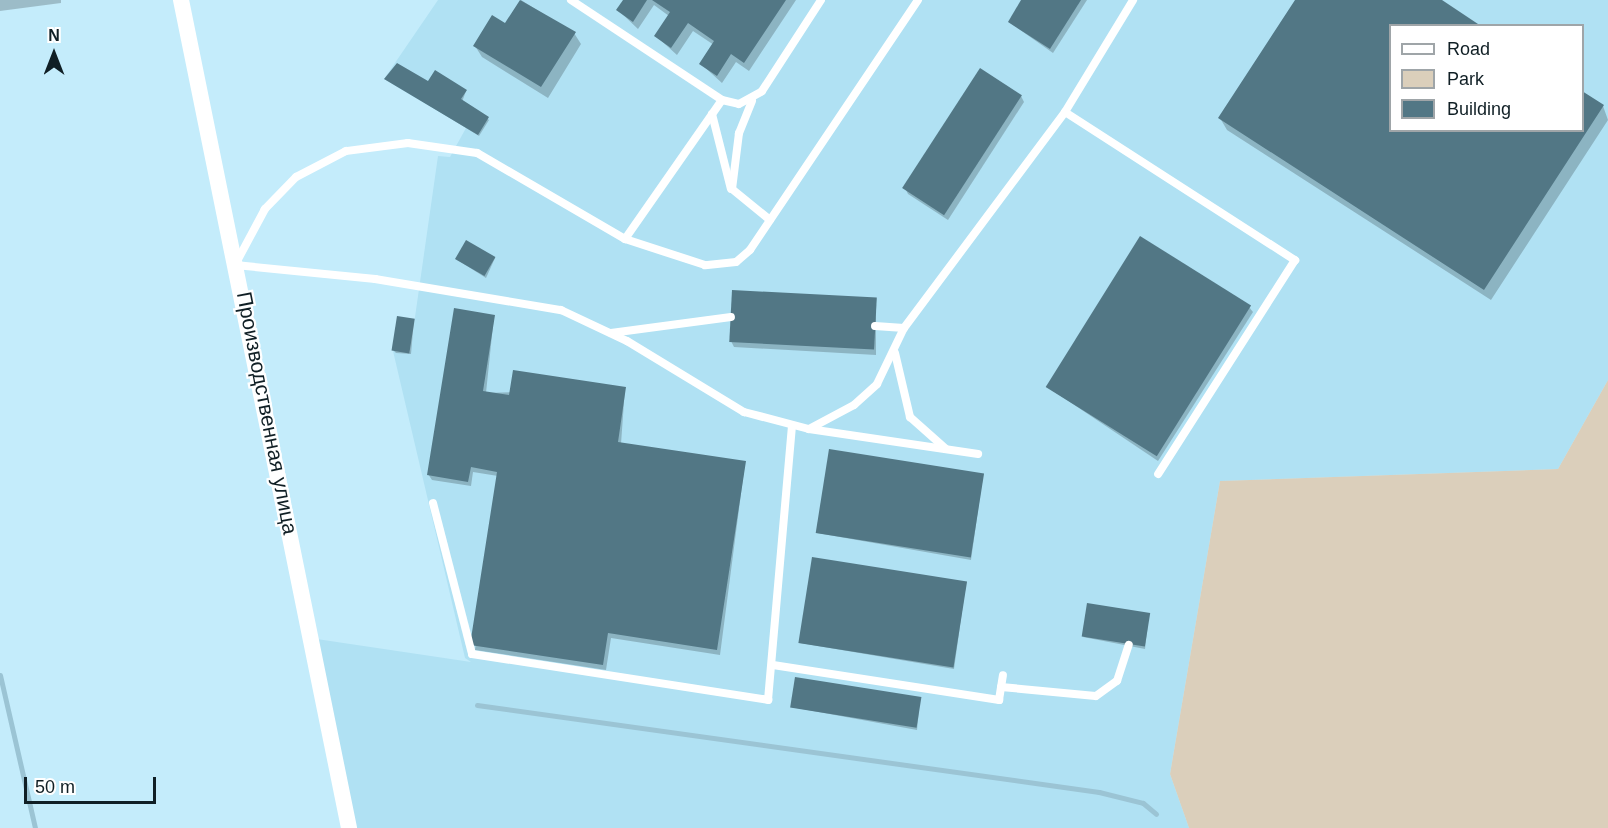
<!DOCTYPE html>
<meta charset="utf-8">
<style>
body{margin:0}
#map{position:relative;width:1608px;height:828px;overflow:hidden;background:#c4ecfb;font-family:Arial,sans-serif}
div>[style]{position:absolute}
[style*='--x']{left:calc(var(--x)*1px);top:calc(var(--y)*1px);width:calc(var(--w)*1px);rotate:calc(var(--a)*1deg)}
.built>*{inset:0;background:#b0e1f3}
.green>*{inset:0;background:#dbcfbb}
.shadow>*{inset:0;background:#0003}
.stream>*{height:5px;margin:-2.5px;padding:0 2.5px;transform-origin:2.5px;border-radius:2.5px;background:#9bc4d4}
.building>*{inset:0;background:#527785;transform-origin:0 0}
.service>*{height:8px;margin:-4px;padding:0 4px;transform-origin:4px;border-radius:4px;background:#fff}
.minor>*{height:16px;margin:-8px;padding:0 8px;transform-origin:8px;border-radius:8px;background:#fff}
span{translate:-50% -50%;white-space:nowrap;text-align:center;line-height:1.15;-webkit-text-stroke:4.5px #fff;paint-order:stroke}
.street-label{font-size:21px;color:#101f25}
.legend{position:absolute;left:1389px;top:24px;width:195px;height:108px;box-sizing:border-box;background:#fff;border:2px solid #9fa5a8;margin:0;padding:8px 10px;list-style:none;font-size:18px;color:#101f25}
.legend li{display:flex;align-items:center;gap:12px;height:30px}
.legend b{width:30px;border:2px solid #9fa5a8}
.north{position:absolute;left:24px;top:24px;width:60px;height:60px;-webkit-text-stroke:4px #fff;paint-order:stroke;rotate:0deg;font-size:16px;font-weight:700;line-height:24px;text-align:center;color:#101f25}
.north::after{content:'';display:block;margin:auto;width:21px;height:27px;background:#101f25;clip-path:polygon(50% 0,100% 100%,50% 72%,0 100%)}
.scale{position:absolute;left:24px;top:777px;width:132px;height:27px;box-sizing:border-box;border:3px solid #101f25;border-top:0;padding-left:8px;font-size:18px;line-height:21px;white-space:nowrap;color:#101f25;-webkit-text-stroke:4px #fff;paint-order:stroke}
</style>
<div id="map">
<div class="built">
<i style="clip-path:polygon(evenodd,438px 0,1608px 0,1608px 380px,1558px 469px,1220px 481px,1170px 774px,1189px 828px,354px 828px,310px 638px,471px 662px,465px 658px,393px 351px,410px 352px,438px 156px,450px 157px,466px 128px,384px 79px,438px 0,1390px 26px,1582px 26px,1582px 130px,1390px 130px,1390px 26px)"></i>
</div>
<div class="green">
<i style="clip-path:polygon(1608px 380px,1608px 828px,1189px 828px,1170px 774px,1220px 481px,1558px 469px)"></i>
</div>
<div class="shadow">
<i style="clip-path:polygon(0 0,61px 0,61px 3px,0 11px)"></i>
<i style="clip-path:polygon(521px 0,574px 33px,581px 44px,548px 98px,482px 57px,475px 46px,506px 25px)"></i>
<i style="clip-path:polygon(625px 0,796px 0,749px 71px,736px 62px,722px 83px,701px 64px,714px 45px,693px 31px,677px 55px,656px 36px,669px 16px,654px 5px,638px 29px,618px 10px)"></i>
<i style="clip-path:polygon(1023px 0,1087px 0,1053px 53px,1009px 22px)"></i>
<i style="clip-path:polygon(1297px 0,1439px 0,1390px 26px,1390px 130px,1582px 130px,1603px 106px,1608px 120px,1491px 300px,1227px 130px,1220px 118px)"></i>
<i style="clip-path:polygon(386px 79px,466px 91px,462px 102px,489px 120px,479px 136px)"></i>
<i style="clip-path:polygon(1021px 96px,1024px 102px,948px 220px,908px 194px,905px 188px)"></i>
<i style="clip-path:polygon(495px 258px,486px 278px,456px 259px)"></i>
<i style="clip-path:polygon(876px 299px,876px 355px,734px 347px,731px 341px)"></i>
<i style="clip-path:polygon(1249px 307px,1253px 312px,1158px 461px,1046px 386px)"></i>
<i style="clip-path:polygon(494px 316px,486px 393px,625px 388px,621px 444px,745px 463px,720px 655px,611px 638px,606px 670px,475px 650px,498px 476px,473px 472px,471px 486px,432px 480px,428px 474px)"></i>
<i style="clip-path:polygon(414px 320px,411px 354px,396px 353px,394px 351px)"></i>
<i style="clip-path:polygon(983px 475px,971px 560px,817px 533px)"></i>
<i style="clip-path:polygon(966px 583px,954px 669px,800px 643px)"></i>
<i style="clip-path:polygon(1149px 614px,1145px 649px,1083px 637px)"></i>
<i style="clip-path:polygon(920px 699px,917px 730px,791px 707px)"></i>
</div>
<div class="stream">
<i style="--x:0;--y:675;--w:157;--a:77.1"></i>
<i style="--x:477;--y:705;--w:628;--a:7.96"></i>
<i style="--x:1099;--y:792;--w:45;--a:14"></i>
<i style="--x:1143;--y:803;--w:17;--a:40"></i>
</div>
<div class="building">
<i style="clip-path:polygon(520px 0,576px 32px,541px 87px,473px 46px,492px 15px,505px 23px)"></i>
<i style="clip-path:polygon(623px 0,647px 0,633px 22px,616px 10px)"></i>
<i style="clip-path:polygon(652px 0,786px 0,744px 63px,731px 54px,717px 76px,699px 64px,714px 41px,688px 23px,671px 48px,654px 36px,670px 12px)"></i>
<i style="clip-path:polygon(1021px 0,1081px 0,1050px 49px,1008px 22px)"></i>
<i style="clip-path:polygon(1295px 0,1442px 0,1481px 26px,1390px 26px,1390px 130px,1582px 130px,1582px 91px,1604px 105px,1484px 290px,1218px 118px)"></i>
<i style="clip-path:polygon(397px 63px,428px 81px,435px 70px,467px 90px,461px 99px,489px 117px,478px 135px,384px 79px)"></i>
<i style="left:980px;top:68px;width:50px;height:143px;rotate:33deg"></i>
<i style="left:1140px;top:236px;width:131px;height:178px;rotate:32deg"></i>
<i style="left:466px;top:240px;width:34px;height:22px;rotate:30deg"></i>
<i style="left:732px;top:290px;width:145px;height:52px;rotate:3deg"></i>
<i style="clip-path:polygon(454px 308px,495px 315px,483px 391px,509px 395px,513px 370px,626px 387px,618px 442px,746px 461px,717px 650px,608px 633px,603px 665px,470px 645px,497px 472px,471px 467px,468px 482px,427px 475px)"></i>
<i style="left:397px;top:316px;width:18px;height:35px;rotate:9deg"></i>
<i style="left:829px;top:449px;width:157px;height:85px;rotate:9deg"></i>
<i style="left:812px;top:557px;width:157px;height:87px;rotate:9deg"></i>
<i style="left:1087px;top:603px;width:64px;height:34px;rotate:9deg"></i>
<i style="left:795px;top:677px;width:128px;height:31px;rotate:9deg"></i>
</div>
<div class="service">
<i style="--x:571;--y:0;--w:181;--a:33.5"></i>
<i style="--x:722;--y:100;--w:17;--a:13"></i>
<i style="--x:739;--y:104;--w:26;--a:-29"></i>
<i style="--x:762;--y:91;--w:108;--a:-57"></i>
<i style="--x:918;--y:0;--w:301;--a:123.9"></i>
<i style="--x:750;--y:250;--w:18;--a:139"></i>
<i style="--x:736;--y:262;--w:31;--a:174"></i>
<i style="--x:705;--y:265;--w:84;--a:-162"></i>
<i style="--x:625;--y:239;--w:171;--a:-149.8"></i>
<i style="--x:477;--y:153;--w:70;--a:-171.8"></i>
<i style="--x:408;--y:143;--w:63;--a:172.6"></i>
<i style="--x:346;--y:151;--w:56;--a:152.5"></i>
<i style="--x:296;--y:177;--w:45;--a:134.1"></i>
<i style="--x:265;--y:209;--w:64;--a:118.2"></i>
<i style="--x:235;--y:265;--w:141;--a:5.7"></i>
<i style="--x:375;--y:279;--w:189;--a:9.5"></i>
<i style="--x:561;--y:310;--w:73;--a:25.2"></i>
<i style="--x:627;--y:341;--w:137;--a:31.3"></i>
<i style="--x:744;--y:412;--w:67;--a:14.7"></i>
<i style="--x:809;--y:429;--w:51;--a:-28.1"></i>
<i style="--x:854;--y:405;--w:31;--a:-42"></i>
<i style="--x:877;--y:384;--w:62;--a:-64.3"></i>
<i style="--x:904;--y:328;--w:269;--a:-53.3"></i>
<i style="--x:1065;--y:112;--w:131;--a:-58.7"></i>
<i style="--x:752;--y:101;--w:35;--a:112"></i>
<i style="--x:739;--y:133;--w:56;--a:97.1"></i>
<i style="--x:732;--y:189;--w:49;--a:39.2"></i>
<i style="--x:1065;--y:112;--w:274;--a:32.8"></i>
<i style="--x:1295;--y:260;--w:254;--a:122.6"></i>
<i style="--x:712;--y:114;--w:77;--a:75.8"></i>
<i style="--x:625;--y:239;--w:169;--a:-55.1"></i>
<i style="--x:875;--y:326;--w:29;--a:4"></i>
<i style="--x:611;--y:333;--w:121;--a:-7.6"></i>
<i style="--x:895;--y:353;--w:66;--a:76.8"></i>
<i style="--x:910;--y:417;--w:47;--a:41.5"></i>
<i style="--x:809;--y:429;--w:171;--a:8.4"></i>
<i style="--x:433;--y:503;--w:156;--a:75.5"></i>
<i style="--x:472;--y:654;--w:300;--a:8.8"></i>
<i style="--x:768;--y:700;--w:274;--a:-85"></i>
<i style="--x:773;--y:665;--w:229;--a:8.8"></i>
<i style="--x:999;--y:700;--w:25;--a:-81"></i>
<i style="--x:1001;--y:687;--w:95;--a:5.4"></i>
<i style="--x:1096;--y:696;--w:26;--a:-36"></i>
<i style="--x:1117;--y:681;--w:38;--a:-72"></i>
</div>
<div class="minor">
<i style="--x:181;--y:0;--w:845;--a:78.53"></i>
</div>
<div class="street-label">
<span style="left:267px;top:413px;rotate:79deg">Производственная улица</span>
</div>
<ul class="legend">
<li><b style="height:8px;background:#fff"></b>Road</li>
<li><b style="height:16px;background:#dbcfbb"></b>Park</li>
<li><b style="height:16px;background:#527785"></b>Building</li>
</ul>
<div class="north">N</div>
<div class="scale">50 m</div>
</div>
